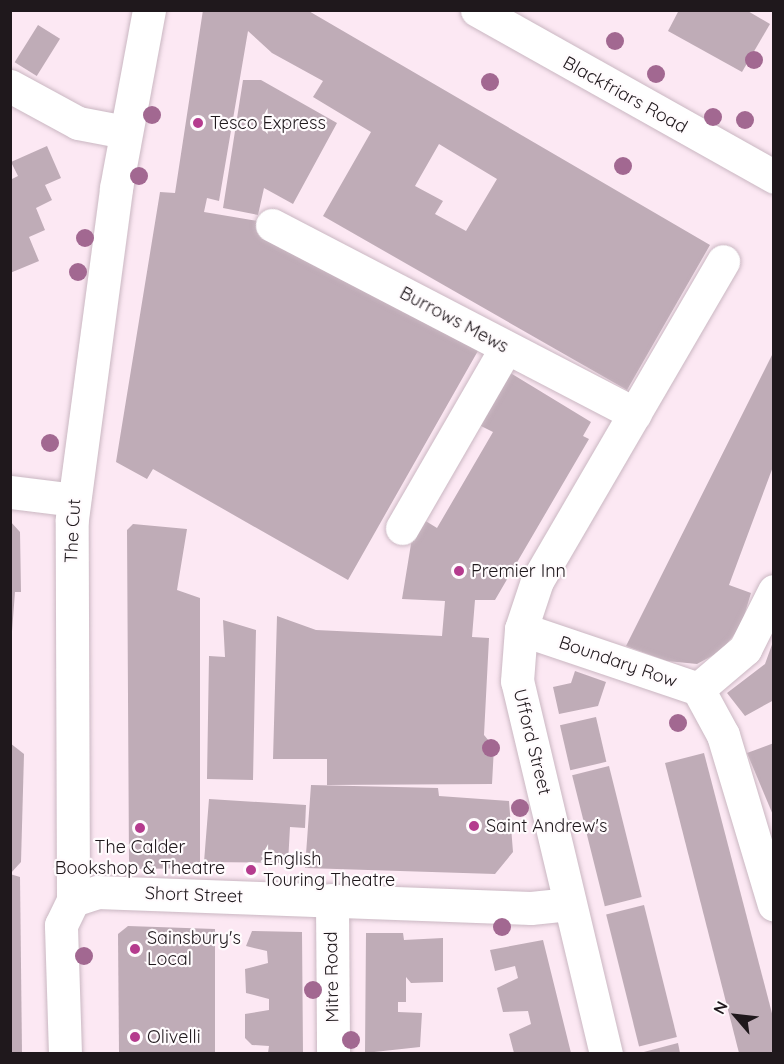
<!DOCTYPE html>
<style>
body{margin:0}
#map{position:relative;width:784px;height:1064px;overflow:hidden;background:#fce8f3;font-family:Quicksand,sans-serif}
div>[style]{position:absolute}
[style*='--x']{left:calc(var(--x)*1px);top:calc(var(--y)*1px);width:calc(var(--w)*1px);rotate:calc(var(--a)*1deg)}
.building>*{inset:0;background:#bfacb7;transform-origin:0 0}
.roads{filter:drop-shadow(0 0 2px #cab7c2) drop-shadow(0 0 2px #cab7c2)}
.minor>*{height:33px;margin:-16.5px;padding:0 16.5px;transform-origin:16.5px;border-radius:16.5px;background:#fff}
.major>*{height:33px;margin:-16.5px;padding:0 16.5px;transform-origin:16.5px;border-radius:16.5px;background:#fff}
.trees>*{width:18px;height:18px;margin:-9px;border-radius:50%;background:#a26891}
.dots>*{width:16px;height:16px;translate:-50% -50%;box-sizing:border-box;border:3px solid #fffbfd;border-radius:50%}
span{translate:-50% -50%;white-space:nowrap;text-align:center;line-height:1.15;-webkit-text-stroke:4.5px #fffbfd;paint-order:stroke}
.street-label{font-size:18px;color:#1f181c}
.poi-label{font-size:18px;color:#1f181c}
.left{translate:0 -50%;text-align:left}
.frame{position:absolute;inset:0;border:12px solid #1f181c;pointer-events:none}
.north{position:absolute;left:706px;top:986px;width:60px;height:60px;-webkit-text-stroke:4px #fffbfd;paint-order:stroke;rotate:298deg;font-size:16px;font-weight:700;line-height:24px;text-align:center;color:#1f181c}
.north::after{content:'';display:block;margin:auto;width:21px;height:27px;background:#1f181c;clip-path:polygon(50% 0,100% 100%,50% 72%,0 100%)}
</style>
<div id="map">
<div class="building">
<i style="clip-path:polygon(evenodd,203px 10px,307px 10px,710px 245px,627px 390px,323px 216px,371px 132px,313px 97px,323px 81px,272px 53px,248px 31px,219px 201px,207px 198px,204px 212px,258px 221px,479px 349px,348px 580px,153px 469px,147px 479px,116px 462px,160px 192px,175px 193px,203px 10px,439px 144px,497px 179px,466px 231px,435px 214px,443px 201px,415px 186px,439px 144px)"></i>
<i style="clip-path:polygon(679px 10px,746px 10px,770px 24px,742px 72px,668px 31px)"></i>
<i style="left:38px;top:25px;width:26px;height:44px;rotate:32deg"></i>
<i style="clip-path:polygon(243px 80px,261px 80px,337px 123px,293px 204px,264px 188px,258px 215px,223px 208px)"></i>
<i style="clip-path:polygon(47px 146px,61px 178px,45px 185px,52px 200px,36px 208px,45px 230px,29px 237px,39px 261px,10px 273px,10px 180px,18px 176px,11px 162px)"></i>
<i style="clip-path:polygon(774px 351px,774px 464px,729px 585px,751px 593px,741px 626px,721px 651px,697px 664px,667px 661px,626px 646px)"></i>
<i style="clip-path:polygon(507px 371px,591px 422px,583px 436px,589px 439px,495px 600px,475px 600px,472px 637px,489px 638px,484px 735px,494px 747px,492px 784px,327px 785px,327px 759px,273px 759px,277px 616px,316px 630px,442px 636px,445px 601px,402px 599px,411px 544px,424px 520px,437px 528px,493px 432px,477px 424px)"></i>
<i style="clip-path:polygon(10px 521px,20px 532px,21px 592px,15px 592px,10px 658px)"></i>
<i style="clip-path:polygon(133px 524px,187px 529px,177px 590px,200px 598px,200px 868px,135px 869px,129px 864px,127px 530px)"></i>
<i style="clip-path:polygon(223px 620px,256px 630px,253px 780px,207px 779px,209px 656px,225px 657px)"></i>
<i style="clip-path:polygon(774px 639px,774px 700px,745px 716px,727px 693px,765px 664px)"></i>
<i style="clip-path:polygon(575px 671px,606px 682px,598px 706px,559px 714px,553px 687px,571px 683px)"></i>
<i style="left:596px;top:717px;width:46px;height:37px;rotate:77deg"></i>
<i style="clip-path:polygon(10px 743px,24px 754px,21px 862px,10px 874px)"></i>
<i style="clip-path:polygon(774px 743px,774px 815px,773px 815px,747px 753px)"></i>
<i style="clip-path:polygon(704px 753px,774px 1021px,774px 1053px,739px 1053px,665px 763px)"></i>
<i style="left:609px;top:766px;width:135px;height:38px;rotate:76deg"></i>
<i style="clip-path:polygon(311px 785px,438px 788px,439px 796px,509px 801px,513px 852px,495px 874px,305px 868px)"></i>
<i style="clip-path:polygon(209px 799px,306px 805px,305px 828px,290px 827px,288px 863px,204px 862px)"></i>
<i style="clip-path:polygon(10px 874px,20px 877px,22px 1053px,10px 1053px)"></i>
<i style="left:644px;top:905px;width:136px;height:39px;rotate:76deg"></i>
<i style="clip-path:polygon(128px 926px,215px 929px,215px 1053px,119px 1053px,118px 934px)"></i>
<i style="clip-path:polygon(252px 931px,302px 932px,303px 1053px,268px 1053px,269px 1046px,252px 1045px,245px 1038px,245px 1014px,269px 1010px,269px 999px,246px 993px,245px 969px,268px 963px,267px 951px,246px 946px)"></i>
<i style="clip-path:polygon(366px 933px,403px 933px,404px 940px,443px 938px,443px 982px,411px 983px,406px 977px,406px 1002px,398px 1002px,398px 1012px,422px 1013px,420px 1047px,365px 1053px)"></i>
<i style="clip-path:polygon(543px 940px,571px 1053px,514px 1053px,509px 1034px,531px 1024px,528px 1011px,503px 1012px,497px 988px,518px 978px,515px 966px,495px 971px,490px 950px)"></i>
<i style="clip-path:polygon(678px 1043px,680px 1053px,640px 1053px)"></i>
</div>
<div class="roads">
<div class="minor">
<i style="--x:10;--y:86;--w:77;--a:28.6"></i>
<i style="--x:78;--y:123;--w:48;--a:10.8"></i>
<i style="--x:272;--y:225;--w:409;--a:27.5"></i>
<i style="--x:10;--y:492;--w:64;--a:7.1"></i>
<i style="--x:402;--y:528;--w:208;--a:-60"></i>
<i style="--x:521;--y:629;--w:187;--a:18.7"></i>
<i style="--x:698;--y:689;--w:52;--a:61.5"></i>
<i style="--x:723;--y:735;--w:177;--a:73.3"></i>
<i style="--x:698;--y:689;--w:62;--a:-40.4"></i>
<i style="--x:745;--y:649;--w:65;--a:-63.4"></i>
<i style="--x:73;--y:900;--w:25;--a:-18"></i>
<i style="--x:97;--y:892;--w:434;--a:2.1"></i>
<i style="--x:531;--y:908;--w:38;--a:-6"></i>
<i style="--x:332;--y:900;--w:154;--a:89.6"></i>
<i style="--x:65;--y:1054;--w:129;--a:-91.8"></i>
<i style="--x:61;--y:925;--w:28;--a:-64"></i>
<i style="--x:73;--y:900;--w:381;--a:-90.2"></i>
<i style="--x:72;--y:519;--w:334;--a:-82.4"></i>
<i style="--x:116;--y:188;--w:181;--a:-79.5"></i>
<i style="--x:606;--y:1054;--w:383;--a:-103.4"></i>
<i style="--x:517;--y:681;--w:52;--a:-85.6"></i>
<i style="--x:521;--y:629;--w:51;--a:-71.6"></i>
<i style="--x:537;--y:581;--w:370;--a:-59.8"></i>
</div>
<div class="major">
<i style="--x:477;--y:10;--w:341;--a:29.3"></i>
</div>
</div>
<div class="trees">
<i style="left:615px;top:41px"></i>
<i style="left:754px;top:60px"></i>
<i style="left:656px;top:74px"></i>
<i style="left:490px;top:82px"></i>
<i style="left:152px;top:115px"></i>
<i style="left:713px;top:117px"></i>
<i style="left:745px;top:120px"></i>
<i style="left:623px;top:166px"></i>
<i style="left:139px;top:176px"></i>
<i style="left:85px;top:238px"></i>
<i style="left:78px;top:272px"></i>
<i style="left:50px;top:443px"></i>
<i style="left:678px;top:723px"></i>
<i style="left:491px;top:748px"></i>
<i style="left:520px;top:808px"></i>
<i style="left:502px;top:927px"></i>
<i style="left:84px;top:956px"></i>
<i style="left:313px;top:990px"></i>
<i style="left:351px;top:1040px"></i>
</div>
<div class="dots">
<i style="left:198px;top:123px;background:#b53b8e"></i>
<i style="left:459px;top:571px;background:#b53b8e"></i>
<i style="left:474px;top:826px;background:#b53b8e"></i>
<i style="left:140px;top:828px;background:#b53b8e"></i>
<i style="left:251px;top:870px;background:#b53b8e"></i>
<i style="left:135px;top:949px;background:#b53b8e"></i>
<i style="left:135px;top:1037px;background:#b53b8e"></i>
</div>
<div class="street-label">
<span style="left:625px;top:95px;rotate:29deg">Blackfriars Road</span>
<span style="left:454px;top:320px;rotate:28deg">Burrows Mews</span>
<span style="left:73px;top:531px;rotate:-87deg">The Cut</span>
<span style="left:618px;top:662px;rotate:19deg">Boundary Row</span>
<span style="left:532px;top:742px;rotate:76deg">Ufford Street</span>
<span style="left:194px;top:895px;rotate:2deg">Short Street</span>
<span style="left:332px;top:977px;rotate:-91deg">Mitre Road</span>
</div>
<div class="poi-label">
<span class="left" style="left:210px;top:123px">Tesco Express</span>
<span class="left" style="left:471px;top:571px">Premier Inn</span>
<span class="left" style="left:486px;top:826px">Saint Andrew's</span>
<span style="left:140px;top:858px">The Calder<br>Bookshop &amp; Theatre</span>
<span class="left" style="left:263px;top:870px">English<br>Touring Theatre</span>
<span class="left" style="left:147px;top:949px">Sainsbury's<br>Local</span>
<span class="left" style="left:147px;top:1037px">Olivelli</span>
</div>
<div class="frame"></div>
<div class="north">N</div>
</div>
